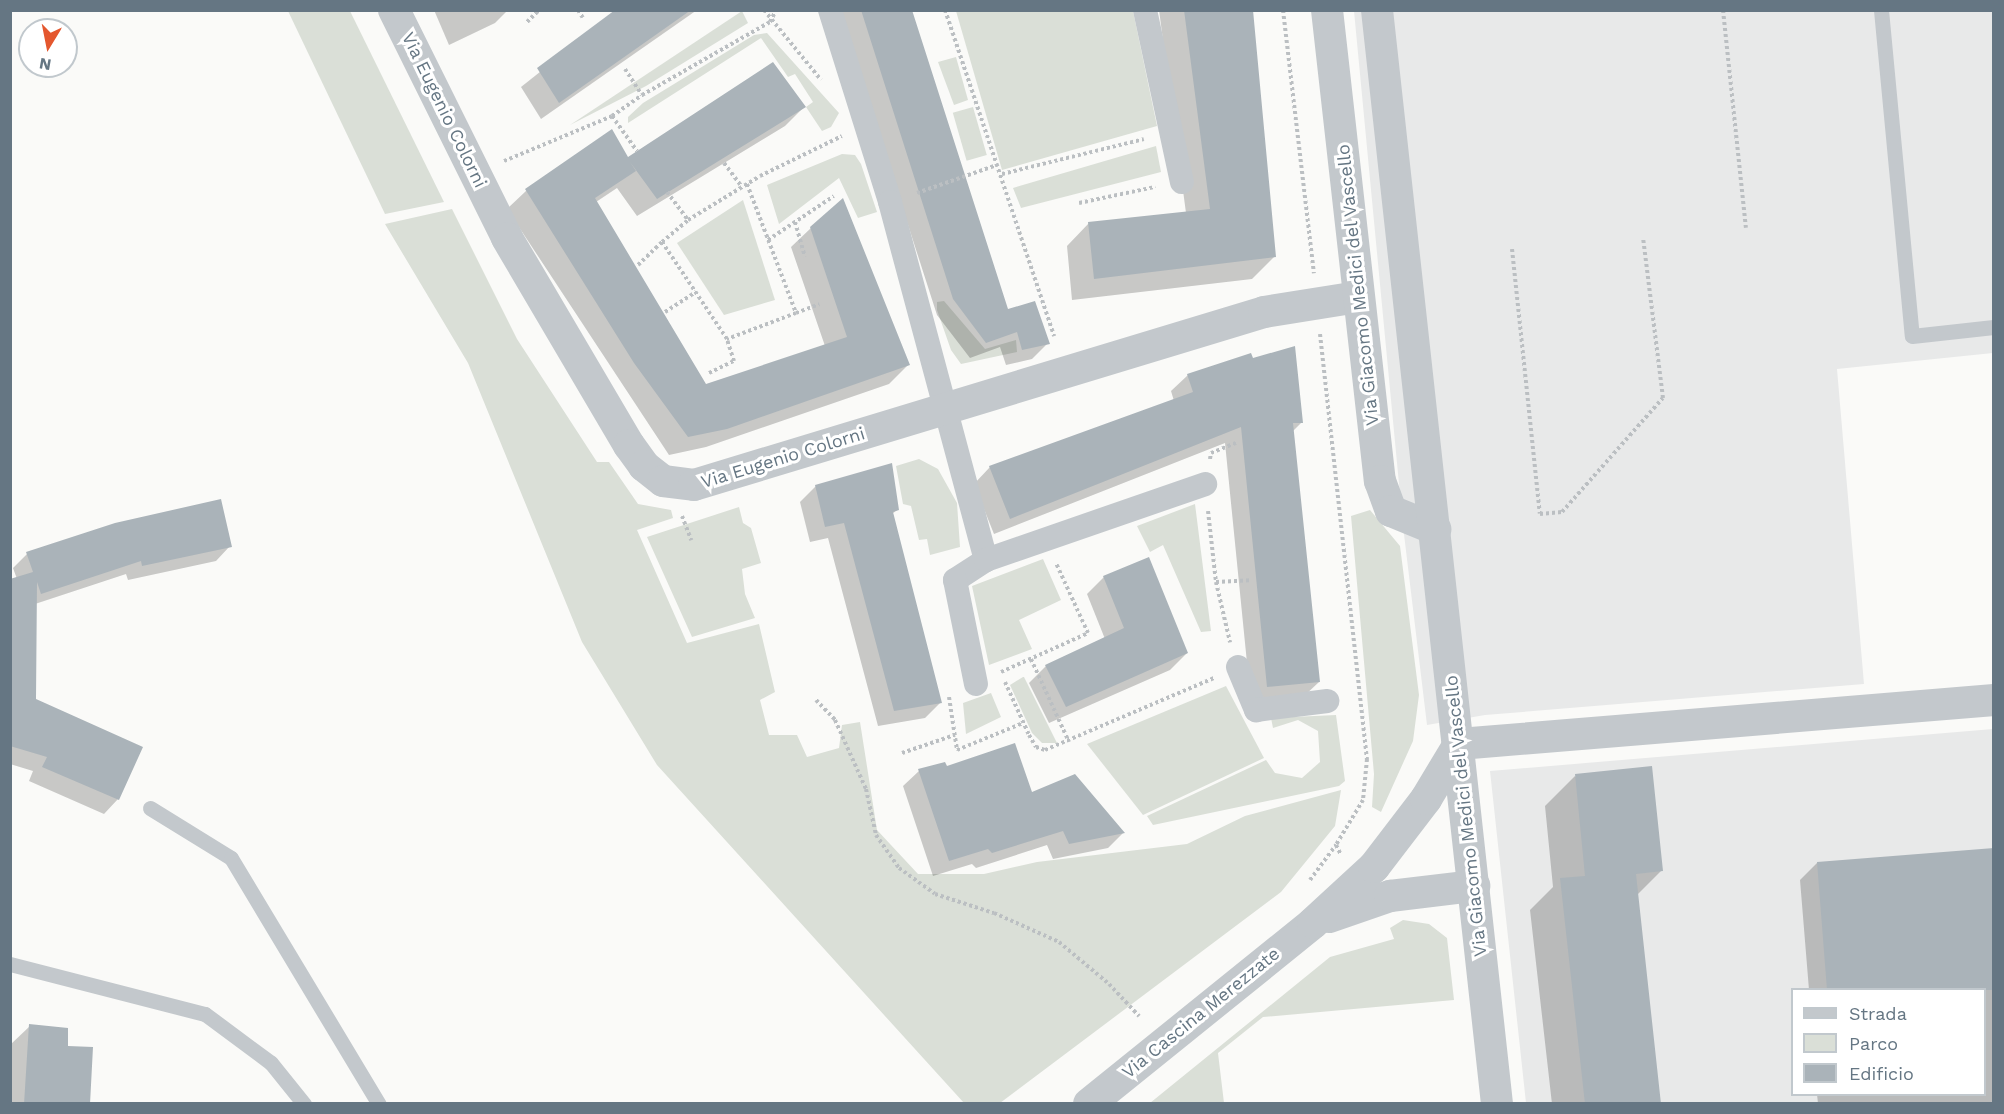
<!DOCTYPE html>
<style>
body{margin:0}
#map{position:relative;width:2004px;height:1114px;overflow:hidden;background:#fafaf8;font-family:"Work Sans",sans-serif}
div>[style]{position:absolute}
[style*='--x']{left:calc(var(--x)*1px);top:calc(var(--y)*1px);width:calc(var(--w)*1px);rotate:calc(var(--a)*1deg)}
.built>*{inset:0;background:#e8e9e9}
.green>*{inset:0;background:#dadfd7;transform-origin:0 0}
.shadow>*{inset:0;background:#0003}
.building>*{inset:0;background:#aab3b9}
.path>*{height:4px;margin-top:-2px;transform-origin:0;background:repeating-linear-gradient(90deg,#bbbfc2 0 3px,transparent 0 6px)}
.service>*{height:15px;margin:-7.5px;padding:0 7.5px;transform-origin:7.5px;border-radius:7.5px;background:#c3c8cc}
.pedestrian>*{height:24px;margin:-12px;padding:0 12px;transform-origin:12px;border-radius:12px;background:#c3c8cc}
.minor>*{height:32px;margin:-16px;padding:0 16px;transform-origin:16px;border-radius:16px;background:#c3c8cc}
span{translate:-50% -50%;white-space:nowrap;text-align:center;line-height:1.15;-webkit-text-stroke:6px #fff;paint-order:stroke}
.street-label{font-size:18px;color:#657683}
.frame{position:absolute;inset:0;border:12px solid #657683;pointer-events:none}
.legend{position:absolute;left:1791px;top:988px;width:195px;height:108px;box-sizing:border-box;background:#fff;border:2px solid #c1c8cd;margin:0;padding:8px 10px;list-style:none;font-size:18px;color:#657683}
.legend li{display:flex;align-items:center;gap:12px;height:30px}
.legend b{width:30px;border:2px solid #c1c8cd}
.north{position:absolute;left:18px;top:18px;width:60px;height:60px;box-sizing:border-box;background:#fff;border:2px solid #c1c8cd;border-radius:50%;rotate:190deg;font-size:16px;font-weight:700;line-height:24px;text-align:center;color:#657683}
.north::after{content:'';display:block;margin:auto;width:21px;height:27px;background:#e4572e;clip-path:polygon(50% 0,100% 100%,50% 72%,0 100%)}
</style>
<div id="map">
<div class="built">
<i style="clip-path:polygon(1354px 11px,1993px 11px,1993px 353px,1837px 369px,1864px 684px,1485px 715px,1427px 725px,1403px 526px)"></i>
<i style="clip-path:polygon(evenodd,1993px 729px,1993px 1103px,1526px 1103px,1490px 771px,1993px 729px,1792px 990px,1984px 990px,1984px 1094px,1792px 1094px,1792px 990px)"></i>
</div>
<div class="green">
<i style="clip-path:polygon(288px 11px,350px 11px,444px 202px,385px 214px)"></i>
<i style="clip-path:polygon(742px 11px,748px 23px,646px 86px,570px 125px)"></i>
<i style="clip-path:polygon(956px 11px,1133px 11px,1157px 126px,1002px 170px)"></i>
<i style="clip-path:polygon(767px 33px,839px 113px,831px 127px,822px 131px,806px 107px,813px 102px,795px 74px,788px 77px,761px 38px,628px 123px,628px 117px,643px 103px,754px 35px)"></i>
<i style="clip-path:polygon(956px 57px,968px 100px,954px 105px,938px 62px)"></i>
<i style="left:973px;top:107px;width:50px;height:21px;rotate:74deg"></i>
<i style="clip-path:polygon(1156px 146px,1161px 172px,1021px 208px,1013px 188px)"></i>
<i style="clip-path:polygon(842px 154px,855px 155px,861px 164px,877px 212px,858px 218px,839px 178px,779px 224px,767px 185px)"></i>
<i style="clip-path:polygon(743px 200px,775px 300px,724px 315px,677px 243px)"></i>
<i style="clip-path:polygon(452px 209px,517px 339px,597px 462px,609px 462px,638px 504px,671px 510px,673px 518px,637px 530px,687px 643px,759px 624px,775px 692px,760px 700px,769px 735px,797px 735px,807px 757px,839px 748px,842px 725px,860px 722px,877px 830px,918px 874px,984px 874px,1037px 862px,1187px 844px,1245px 816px,1341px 790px,1335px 826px,1281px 892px,1000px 1103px,964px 1103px,657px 765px,582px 642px,468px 363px,385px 224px)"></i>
<i style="clip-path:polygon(944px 301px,985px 349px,1016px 340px,1017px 352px,961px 364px,951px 350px,937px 310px,937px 302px)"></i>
<i style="clip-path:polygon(919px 459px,938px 469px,957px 503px,960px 547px,930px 555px,927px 539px,919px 540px,911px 506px,903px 504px,896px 466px)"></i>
<i style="clip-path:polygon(1195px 504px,1211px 631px,1201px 632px,1163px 545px,1150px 552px,1137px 526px)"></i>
<i style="clip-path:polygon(739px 507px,743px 523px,751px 528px,761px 563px,742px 569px,745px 594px,755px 618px,692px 637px,647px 537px)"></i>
<i style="clip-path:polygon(1370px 510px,1400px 546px,1419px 695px,1413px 741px,1381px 812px,1372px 807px,1374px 774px,1351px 516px)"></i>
<i style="clip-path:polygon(1043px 559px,1061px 600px,1019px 620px,1032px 649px,989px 665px,972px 586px)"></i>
<i style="clip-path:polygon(1023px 677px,1024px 677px,1057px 743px,1042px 743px,1032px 733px,1010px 685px)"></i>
<i style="clip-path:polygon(1226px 686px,1264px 758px,1143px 815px,1087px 744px)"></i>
<i style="clip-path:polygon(991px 693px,1001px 717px,966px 734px,963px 703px)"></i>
<i style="clip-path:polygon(1336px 715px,1345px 781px,1339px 786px,1153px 825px,1147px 816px,1266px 760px,1275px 773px,1302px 778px,1320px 762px,1318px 731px,1298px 720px,1273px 728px,1271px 718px)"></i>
<i style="clip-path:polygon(1403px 920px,1429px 924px,1447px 938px,1454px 1000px,1263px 1017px,1218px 1053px,1224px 1103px,1150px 1103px,1330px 957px,1394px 939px,1390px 928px)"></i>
</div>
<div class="shadow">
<i style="clip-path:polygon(434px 10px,508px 10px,495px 23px,449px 45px)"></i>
<i style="clip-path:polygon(618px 10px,697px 10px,541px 119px,521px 87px)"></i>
<i style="clip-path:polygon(839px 10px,911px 10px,1007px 311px,1048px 343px,1032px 359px,1006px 365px,1000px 347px,970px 358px,937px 315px)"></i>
<i style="clip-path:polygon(1159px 10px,1251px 10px,1274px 257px,1252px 279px,1072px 300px,1067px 246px,1089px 223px,1186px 213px)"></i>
<i style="clip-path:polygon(804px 107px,785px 126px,637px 216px,617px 188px,596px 202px,705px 386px,825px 346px,791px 247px,811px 228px,908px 365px,889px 384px,706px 447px,669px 455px,507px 209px,526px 191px)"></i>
<i style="clip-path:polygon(1188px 375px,1302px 422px,1292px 432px,1319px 682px,1302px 698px,1251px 703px,1225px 443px,994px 534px,974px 484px,990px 467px,1174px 401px,1171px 391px)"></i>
<i style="clip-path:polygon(816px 486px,897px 510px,892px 514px,940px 703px,925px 718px,878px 726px,828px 538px,810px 542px,800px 502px)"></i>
<i style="clip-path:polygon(230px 546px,216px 561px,128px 580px,126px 574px,35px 604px,34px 699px,118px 799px,104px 814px,29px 781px,33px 771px,10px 764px,10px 581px,17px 579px,13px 568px,27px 554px)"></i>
<i style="clip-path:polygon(1104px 577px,1187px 653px,1170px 670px,1049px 723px,1029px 683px,1046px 666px,1105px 639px,1087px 594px)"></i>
<i style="clip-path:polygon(946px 768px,1031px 794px,1123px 833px,1108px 848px,1053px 859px,1047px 845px,976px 868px,972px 864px,933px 876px,903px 786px,919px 771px)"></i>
<i style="clip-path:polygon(1575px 776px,1662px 870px,1637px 895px,1660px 1104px,1552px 1104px,1530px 910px,1553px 887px,1545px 806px)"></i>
<i style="clip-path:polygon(1994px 849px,1994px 1104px,1818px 1104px,1817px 1094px,1984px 1094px,1984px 990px,1809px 990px,1800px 880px,1817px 863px)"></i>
<i style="clip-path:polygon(30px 1026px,66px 1048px,89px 1104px,10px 1104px,10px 1045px)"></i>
</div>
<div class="building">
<i style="clip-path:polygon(615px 10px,691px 10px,559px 103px,537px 68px)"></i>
<i style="clip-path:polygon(861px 10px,912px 10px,1008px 309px,1035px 301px,1050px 344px,1022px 350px,1017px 332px,986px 343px,953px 299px)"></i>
<i style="clip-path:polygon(1184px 10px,1253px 10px,1276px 257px,1094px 279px,1088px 222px,1210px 209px)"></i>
<i style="clip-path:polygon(773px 62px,806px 107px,657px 199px,630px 162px,636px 171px,595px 198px,706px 384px,847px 337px,810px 227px,843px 198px,910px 365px,727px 429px,688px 437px,634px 363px,525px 189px,612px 129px,628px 157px)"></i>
<i style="clip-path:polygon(1295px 346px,1303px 423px,1293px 423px,1320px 682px,1267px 687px,1241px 427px,1010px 519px,989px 466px,1193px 392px,1187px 374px,1251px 353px,1253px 358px)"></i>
<i style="clip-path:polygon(892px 463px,899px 510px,893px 512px,942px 703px,894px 711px,844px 523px,825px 527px,815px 485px)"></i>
<i style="clip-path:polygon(221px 499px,232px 547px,142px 566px,141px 561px,41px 594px,37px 582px,36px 699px,143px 747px,119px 800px,42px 767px,47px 757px,10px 746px,10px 579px,33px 572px,26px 552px,115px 523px)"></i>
<i style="clip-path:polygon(1149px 557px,1188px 653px,1066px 707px,1045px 665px,1124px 628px,1103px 576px)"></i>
<i style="clip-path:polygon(1015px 743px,1032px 792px,1075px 774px,1125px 833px,1069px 844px,1063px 831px,992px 853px,988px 849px,949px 861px,918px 769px,945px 762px,947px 766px)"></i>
<i style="clip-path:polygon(1652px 766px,1663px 871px,1636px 874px,1661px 1104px,1585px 1104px,1560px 878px,1585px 876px,1575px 774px)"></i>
<i style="clip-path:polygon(1994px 848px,1994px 990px,1827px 990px,1817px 862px)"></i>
<i style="clip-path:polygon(29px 1024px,68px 1028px,68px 1046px,93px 1047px,90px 1104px,24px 1104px)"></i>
</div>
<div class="path">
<i style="--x:578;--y:10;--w:9;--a:58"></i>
<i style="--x:764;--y:10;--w:90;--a:50.8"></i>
<i style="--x:945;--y:10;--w:344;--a:71.5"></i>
<i style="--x:1283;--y:10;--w:265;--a:83.3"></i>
<i style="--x:1723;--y:10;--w:219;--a:84"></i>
<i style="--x:527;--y:22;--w:17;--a:-45"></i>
<i style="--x:625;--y:69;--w:31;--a:57"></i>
<i style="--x:612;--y:116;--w:43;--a:54.5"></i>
<i style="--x:504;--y:161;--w:117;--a:-22.6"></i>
<i style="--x:612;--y:116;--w:37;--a:-35"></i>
<i style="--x:642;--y:95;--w:147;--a:-29.7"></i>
<i style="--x:770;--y:22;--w:13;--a:-63"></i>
<i style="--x:724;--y:163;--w:30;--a:53"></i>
<i style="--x:1002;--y:174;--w:146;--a:-13.8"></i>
<i style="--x:747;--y:184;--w:138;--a:69.2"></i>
<i style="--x:796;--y:313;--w:74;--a:159.4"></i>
<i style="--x:727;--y:339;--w:117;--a:-123.8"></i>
<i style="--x:662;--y:242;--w:34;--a:-40"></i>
<i style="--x:688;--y:220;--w:84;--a:-31.4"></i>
<i style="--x:760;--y:176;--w:91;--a:-26"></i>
<i style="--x:667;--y:192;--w:35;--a:53"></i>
<i style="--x:917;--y:193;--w:85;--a:-19.3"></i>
<i style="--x:1079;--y:203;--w:78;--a:-11.9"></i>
<i style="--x:795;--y:222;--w:36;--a:74"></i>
<i style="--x:768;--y:240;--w:79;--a:-33.7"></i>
<i style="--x:1512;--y:249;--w:266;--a:84"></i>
<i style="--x:1540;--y:514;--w:22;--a:-5"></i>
<i style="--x:1562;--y:512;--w:152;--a:-48.5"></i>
<i style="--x:1663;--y:398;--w:161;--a:-97.1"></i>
<i style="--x:638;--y:265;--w:33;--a:-44"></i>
<i style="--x:665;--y:312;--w:37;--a:-33"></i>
<i style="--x:796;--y:313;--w:25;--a:-21"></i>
<i style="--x:1320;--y:334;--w:428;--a:83.7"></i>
<i style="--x:1367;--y:759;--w:41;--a:95.6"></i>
<i style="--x:1363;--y:800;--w:52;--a:121"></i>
<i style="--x:709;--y:373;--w:28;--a:-26"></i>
<i style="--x:734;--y:361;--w:23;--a:-108"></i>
<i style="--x:1210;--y:459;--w:6;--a:-81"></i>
<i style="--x:1211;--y:453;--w:27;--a:-22"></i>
<i style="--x:1208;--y:511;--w:71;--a:83.6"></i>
<i style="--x:1216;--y:582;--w:62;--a:76.9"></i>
<i style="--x:682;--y:516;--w:26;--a:69"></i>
<i style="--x:1216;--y:582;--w:34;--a:-3"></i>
<i style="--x:1031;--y:659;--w:91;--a:65.4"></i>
<i style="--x:1001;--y:672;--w:95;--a:-24.1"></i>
<i style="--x:1088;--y:633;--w:77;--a:-114.6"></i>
<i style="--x:1005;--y:682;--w:58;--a:65.6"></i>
<i style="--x:1029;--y:735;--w:14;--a:60"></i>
<i style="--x:1036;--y:747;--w:9;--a:18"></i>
<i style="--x:1045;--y:750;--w:184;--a:-23.1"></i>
<i style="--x:949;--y:697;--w:54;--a:81.4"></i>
<i style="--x:957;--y:750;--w:71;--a:-22.2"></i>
<i style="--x:816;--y:700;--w:28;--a:46"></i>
<i style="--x:835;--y:720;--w:76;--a:65.8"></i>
<i style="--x:866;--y:789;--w:47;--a:77.7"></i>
<i style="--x:876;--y:835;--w:40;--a:55.1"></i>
<i style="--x:899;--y:868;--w:44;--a:35.8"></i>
<i style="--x:935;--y:894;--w:62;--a:17.9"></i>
<i style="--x:994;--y:913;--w:71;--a:24"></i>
<i style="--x:1059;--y:942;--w:65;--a:40"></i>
<i style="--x:1109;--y:984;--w:44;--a:46.8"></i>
<i style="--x:902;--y:753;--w:56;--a:-18.8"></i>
<i style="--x:1310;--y:880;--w:44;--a:-53.4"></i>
<i style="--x:1336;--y:845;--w:11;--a:63"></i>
</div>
<div class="service">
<i style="--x:1881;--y:10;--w:327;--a:84.6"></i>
<i style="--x:1912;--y:336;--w:82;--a:-6.3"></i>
<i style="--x:150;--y:808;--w:95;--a:31.7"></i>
<i style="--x:231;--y:858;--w:287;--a:59"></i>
<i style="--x:10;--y:964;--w:201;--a:14.4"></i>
<i style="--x:205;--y:1014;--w:82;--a:36.6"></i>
<i style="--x:271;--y:1063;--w:53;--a:51.2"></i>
</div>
<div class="pedestrian">
<i style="--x:830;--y:10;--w:201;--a:72.6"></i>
<i style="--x:890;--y:202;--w:371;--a:75"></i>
<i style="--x:986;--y:560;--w:37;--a:147"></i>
<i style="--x:955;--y:580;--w:106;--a:78.6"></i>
<i style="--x:1145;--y:10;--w:176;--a:77.9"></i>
<i style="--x:986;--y:560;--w:232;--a:-19.1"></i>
<i style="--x:1238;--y:667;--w:47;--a:67.3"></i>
<i style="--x:1256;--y:710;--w:72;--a:-7.2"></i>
</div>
<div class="minor">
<i style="--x:394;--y:10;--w:254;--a:63.6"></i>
<i style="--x:507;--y:238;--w:240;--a:59.5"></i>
<i style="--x:629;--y:445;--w:26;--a:54"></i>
<i style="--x:644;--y:466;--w:24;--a:38"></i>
<i style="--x:663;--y:481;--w:31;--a:7"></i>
<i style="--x:694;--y:485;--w:596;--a:-16.88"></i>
<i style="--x:1264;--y:312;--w:95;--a:-9.1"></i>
<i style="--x:1327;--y:10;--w:474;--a:83.6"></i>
<i style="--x:1380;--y:481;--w:32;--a:70"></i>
<i style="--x:1391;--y:511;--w:48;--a:22.2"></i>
<i style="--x:1377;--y:10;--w:1101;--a:83.74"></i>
<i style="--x:1459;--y:744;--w:537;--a:-4.7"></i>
<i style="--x:1329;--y:917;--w:65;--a:-19"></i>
<i style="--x:1390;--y:896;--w:85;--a:-6.8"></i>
<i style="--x:1089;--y:1104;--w:288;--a:-38.9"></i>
<i style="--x:1313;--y:923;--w:83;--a:-42.6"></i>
<i style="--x:1374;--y:867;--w:86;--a:-52.6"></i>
<i style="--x:1426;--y:799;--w:64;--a:-59"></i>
</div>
<div class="street-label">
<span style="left:444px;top:110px;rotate:64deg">Via Eugenio Colorni</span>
<span style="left:1358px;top:285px;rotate:-96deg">Via Giacomo Medici del Vascello</span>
<span style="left:783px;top:458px;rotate:-17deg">Via Eugenio Colorni</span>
<span style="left:1466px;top:816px;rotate:-96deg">Via Giacomo Medici del Vascello</span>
<span style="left:1201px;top:1013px;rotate:-39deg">Via Cascina Merezzate</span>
</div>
<div class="frame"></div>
<ul class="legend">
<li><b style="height:8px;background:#c3c8cc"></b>Strada</li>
<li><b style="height:16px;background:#dadfd7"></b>Parco</li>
<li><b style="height:16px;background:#aab3b9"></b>Edificio</li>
</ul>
<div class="north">N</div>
</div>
